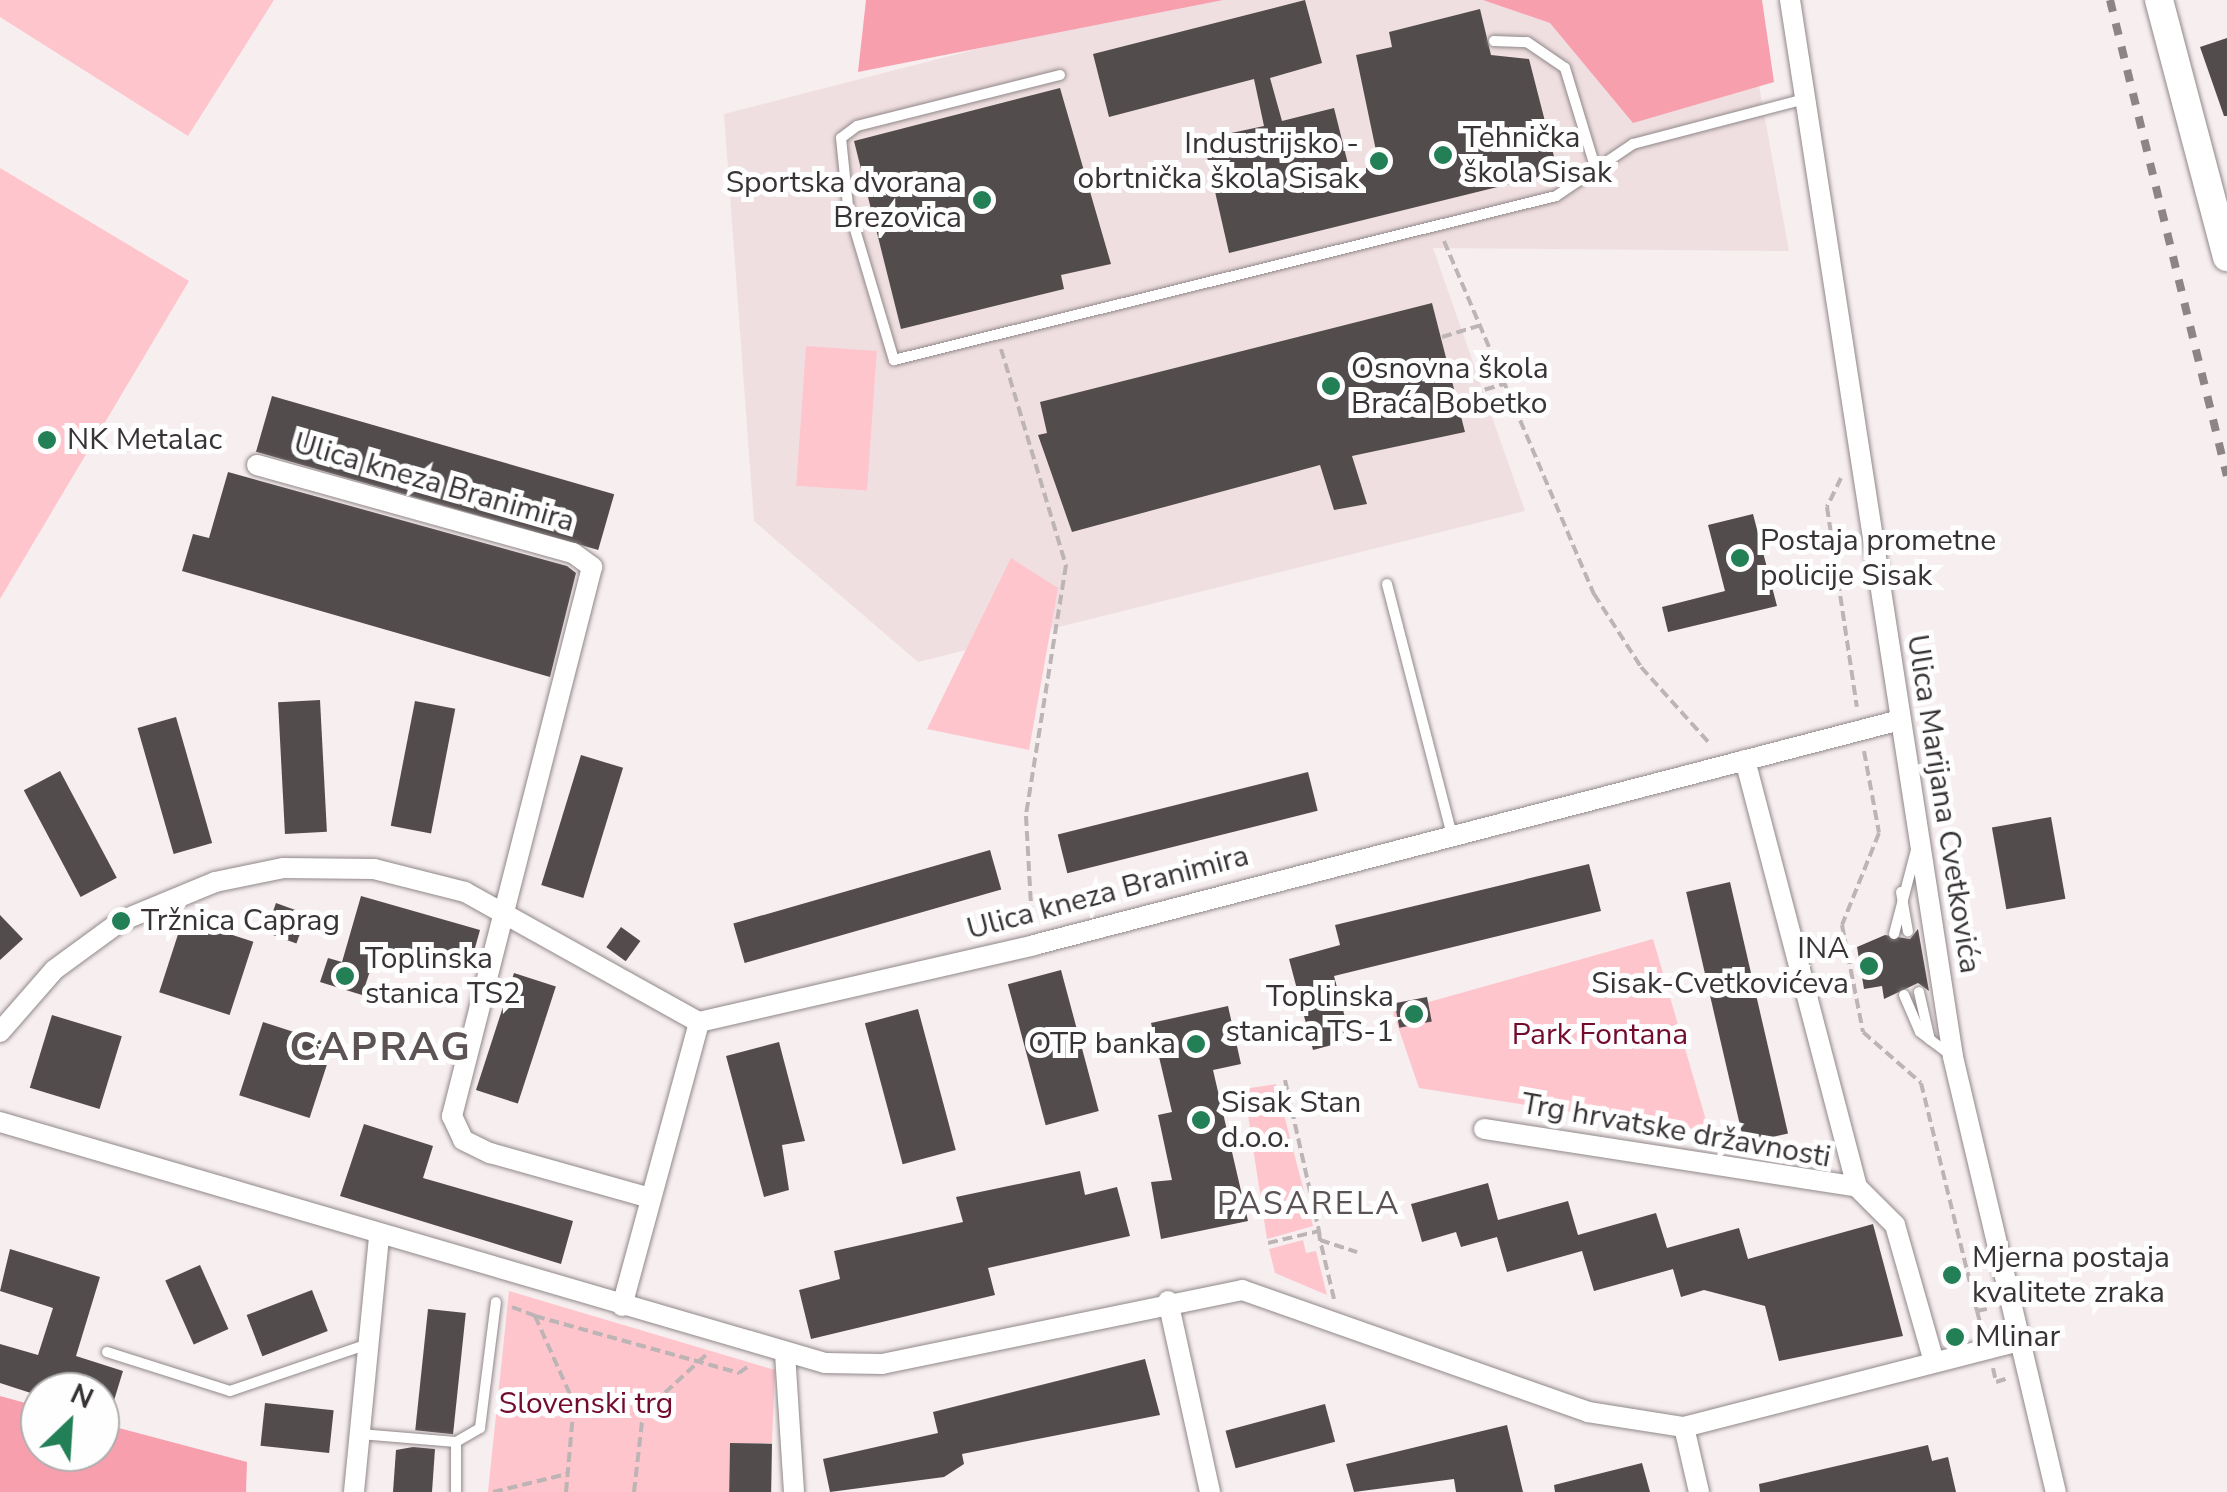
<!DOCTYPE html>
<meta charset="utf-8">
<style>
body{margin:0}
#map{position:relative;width:2227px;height:1492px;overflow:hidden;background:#f7eeef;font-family:"Nunito Sans",sans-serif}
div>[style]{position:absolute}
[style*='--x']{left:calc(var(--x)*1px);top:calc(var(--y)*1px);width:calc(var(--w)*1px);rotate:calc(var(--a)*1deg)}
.built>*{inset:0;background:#f0dfe1}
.green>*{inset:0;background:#fec5cd;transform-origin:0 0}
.forest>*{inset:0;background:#f79fad}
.building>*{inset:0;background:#534c4d;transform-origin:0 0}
.path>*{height:4px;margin-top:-2px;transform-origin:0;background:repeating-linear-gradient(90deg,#bcb4b5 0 10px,transparent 0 15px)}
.roads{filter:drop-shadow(0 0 2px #908889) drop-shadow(0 0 2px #908889)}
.service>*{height:10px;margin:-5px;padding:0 5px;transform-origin:5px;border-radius:5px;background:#fff}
.minor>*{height:20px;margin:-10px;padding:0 10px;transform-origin:10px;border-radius:10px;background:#fff}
.secondary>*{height:28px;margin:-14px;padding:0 14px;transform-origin:14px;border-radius:14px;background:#fff}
.rail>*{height:8px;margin-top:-4px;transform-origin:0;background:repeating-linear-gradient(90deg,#8b8586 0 12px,transparent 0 24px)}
.dots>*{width:28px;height:28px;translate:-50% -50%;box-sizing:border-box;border:5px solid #fefefe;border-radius:50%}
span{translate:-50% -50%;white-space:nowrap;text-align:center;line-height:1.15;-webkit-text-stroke:10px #fefefe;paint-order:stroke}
.poi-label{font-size:30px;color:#383435}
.left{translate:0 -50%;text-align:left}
.right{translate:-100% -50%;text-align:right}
.street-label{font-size:30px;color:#383435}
.park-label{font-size:30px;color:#730b2e}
.neighbourhood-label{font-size:32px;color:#5b5354;letter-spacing:2.5px}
.district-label{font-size:40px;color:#5b5354;font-weight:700;letter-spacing:2.5px}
.north{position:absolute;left:20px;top:1372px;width:100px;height:100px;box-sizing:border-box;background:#fefefe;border:2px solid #afadae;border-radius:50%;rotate:25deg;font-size:28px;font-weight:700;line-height:40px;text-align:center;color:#383435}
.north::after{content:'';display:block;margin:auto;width:35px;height:45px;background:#237f55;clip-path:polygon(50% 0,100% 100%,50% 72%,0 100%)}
</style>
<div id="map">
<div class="built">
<i style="clip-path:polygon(1168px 0,1536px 0,1757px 74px,1789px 251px,1433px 248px,1525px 511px,918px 662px,754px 521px,724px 114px)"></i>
</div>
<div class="green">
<i style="clip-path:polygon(0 0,274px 0,188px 136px,0 17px)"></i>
<i style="clip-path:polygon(0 168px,189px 281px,0 599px)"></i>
<i style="left:806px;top:346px;width:71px;height:140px;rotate:4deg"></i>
<i style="clip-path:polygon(1011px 558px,1058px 588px,1029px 750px,927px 729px)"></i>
<i style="clip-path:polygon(1653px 939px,1710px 1134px,1419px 1088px,1393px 1012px)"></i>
<i style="clip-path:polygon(1276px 1084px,1313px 1226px,1267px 1239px,1244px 1089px)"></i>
<i style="clip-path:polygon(1303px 1240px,1306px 1253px,1316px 1251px,1327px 1295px,1275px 1273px,1269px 1249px)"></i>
<i style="clip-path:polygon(509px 1291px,775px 1370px,772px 1443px,730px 1443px,729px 1492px,488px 1492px)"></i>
</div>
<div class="forest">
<i style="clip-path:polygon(866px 0,1223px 0,858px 72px)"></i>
<i style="clip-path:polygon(1483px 0,1762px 0,1774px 82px,1633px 123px,1550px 23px)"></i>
<i style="clip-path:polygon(0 1396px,40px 1407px,40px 1452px,100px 1452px,100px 1423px,247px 1462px,246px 1492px,0 1492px)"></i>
</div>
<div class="building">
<i style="clip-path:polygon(1305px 0,1322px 63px,1270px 78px,1282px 121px,1334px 108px,1350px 172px,1379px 165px,1356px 55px,1392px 47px,1389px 32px,1480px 9px,1491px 55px,1529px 59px,1558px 172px,1229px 253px,1203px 139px,1264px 126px,1254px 79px,1109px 117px,1093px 54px)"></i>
<i style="clip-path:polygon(2227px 38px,2227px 116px,2224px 116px,2200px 47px)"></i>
<i style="clip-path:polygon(1060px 88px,1111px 264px,1061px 275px,1064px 289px,901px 329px,854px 141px)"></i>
<i style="clip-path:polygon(1432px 303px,1465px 432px,1352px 456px,1367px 504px,1334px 510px,1320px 465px,1072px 532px,1038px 435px,1047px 433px,1040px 402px)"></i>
<i style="left:272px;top:396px;width:356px;height:58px;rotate:16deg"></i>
<i style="clip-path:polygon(228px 472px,567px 566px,576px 573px,550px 677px,182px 571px,193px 534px,209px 538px)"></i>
<i style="clip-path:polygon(1753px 514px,1777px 606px,1668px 632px,1662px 607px,1725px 591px,1708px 525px)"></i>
<i style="left:320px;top:700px;width:132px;height:42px;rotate:87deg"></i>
<i style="left:415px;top:701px;width:41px;height:127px;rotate:11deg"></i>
<i style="left:176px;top:717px;width:131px;height:40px;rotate:74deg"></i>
<i style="left:581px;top:755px;width:44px;height:136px;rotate:17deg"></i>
<i style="left:60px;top:771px;width:121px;height:41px;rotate:62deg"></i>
<i style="left:1308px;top:772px;width:40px;height:258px;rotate:76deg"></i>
<i style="left:2051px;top:817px;width:83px;height:60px;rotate:80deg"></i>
<i style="left:990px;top:850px;width:41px;height:267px;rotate:74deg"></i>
<i style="clip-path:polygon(1589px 864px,1601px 911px,1334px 976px,1351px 1040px,1313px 1050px,1289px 959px,1340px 945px,1335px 925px)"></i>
<i style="left:1730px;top:882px;width:258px;height:45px;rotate:77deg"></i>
<i style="clip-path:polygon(361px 896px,480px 930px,468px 973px,378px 947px,362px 995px,320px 982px,328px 958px,342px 962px)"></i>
<i style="left:276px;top:903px;width:33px;height:31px;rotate:20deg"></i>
<i style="clip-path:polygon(0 915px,23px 939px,0 960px)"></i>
<i style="left:183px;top:919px;width:74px;height:77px;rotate:18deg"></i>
<i style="left:621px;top:927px;width:24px;height:25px;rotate:36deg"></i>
<i style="clip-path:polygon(1918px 929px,1929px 991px,1918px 983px,1884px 999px,1882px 986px,1864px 989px,1857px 947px,1885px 935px,1910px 939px)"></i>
<i style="left:1061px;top:970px;width:146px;height:55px;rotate:75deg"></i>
<i style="left:514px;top:973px;width:44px;height:123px;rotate:18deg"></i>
<i style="left:1427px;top:997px;width:25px;height:33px;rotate:79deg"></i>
<i style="clip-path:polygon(1228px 1006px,1241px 1064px,1213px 1070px,1248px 1221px,1161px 1239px,1151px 1182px,1172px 1180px,1158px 1115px,1172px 1112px,1151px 1023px)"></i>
<i style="left:918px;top:1009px;width:146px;height:55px;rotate:75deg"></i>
<i style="left:52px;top:1015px;width:73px;height:76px;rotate:17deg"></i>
<i style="left:263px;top:1022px;width:74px;height:77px;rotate:18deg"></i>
<i style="clip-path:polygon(779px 1042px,805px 1141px,782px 1145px,789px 1190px,764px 1197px,726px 1056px)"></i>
<i style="clip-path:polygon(364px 1124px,433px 1146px,423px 1178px,573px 1221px,561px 1264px,340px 1196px)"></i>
<i style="clip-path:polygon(1080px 1171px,1085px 1195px,1117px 1187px,1130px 1236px,988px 1268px,995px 1295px,811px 1339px,799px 1290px,840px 1279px,834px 1251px,963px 1222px,956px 1197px)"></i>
<i style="clip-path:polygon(1488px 1183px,1498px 1220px,1568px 1201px,1578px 1235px,1656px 1213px,1667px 1248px,1739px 1228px,1748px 1259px,1873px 1224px,1903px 1336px,1779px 1361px,1765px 1306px,1704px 1290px,1681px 1297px,1673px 1269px,1594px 1291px,1582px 1251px,1507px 1272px,1497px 1237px,1461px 1247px,1456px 1232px,1422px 1242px,1411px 1204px)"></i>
<i style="clip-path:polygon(10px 1249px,100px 1277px,76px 1356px,123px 1371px,105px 1430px,100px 1392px,40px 1396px,0 1383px,0 1344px,38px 1355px,53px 1308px,0 1291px)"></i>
<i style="left:200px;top:1265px;width:70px;height:38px;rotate:66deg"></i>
<i style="left:312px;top:1290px;width:44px;height:70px;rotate:69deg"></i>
<i style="left:428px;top:1309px;width:38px;height:122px;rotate:6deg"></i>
<i style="clip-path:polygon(1145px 1359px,1160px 1415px,962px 1454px,964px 1464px,944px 1477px,830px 1492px,823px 1459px,938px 1433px,933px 1412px)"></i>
<i style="left:265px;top:1403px;width:69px;height:43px;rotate:6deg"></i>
<i style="left:1325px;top:1404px;width:39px;height:103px;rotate:75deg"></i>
<i style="clip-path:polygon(1507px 1425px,1523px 1492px,1456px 1492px,1454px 1479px,1354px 1492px,1346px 1464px)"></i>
<i style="left:730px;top:1443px;width:42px;height:49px;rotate:1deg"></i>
<i style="clip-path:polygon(1928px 1445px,1932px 1461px,1948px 1457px,1956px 1492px,1760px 1492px,1759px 1484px)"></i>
<i style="clip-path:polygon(413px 1447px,435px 1449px,432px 1492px,393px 1492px,396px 1450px)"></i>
<i style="clip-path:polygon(1642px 1463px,1650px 1492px,1555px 1492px,1554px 1485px)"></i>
</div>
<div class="path">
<i style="--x:1444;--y:241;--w:384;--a:67"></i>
<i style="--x:1594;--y:594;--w:87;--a:57.2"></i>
<i style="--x:1641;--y:667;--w:105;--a:48.1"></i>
<i style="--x:1442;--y:337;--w:39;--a:-17"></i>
<i style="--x:1001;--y:349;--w:226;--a:73.3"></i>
<i style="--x:1066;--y:565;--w:254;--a:99.1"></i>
<i style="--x:1026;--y:816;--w:109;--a:86.8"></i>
<i style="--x:1456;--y:398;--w:50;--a:-16.3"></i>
<i style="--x:1841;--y:478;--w:32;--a:116"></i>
<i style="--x:1827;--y:507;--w:202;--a:81.5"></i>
<i style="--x:1864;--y:751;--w:83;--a:79.6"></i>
<i style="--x:1879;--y:833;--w:99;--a:111.9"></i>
<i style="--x:1842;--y:925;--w:109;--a:78.9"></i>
<i style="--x:1863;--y:1032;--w:77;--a:41.3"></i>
<i style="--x:1921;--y:1083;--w:235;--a:76.2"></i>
<i style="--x:1977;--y:1311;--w:14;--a:-12"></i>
<i style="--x:1285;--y:1080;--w:155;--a:77.3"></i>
<i style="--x:1268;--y:1243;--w:52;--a:-13.2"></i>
<i style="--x:1319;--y:1231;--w:9;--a:84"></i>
<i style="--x:1334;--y:1299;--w:61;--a:-103.3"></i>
<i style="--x:1320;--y:1240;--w:39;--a:18"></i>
<i style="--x:512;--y:1307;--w:25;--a:21"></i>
<i style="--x:535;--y:1316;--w:95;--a:65.9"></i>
<i style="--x:1977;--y:1311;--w:20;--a:75"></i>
<i style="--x:535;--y:1316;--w:212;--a:15.6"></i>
<i style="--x:739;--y:1373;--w:14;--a:-36"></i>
<i style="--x:1993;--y:1368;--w:14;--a:78"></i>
<i style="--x:1996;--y:1382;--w:13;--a:-18"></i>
<i style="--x:493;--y:1492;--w:76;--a:-13.7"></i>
<i style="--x:566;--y:1492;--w:89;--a:-84.9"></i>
<i style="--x:574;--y:1403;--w:70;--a:8.2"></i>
<i style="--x:634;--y:1492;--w:80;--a:-83.5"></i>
<i style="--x:643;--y:1413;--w:88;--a:-42.7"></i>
</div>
<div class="roads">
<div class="service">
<i style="--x:1494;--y:41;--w:33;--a:2"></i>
<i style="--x:1527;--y:42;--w:46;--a:34.4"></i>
<i style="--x:1565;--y:68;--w:107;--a:73.1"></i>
<i style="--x:1060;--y:75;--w:209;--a:165.9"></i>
<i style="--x:857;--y:126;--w:20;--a:143"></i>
<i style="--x:841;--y:138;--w:68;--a:84.1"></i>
<i style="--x:848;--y:206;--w:161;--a:73.4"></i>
<i style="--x:894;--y:360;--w:682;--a:-13.91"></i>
<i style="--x:1556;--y:196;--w:93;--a:-34"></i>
<i style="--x:1633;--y:144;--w:178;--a:-14.7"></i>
<i style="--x:1387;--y:584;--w:260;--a:75.5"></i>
<i style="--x:1901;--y:892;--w:40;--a:80"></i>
<i style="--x:1894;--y:934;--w:87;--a:-75.3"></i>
<i style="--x:1919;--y:992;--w:49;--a:77.1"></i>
<i style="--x:1904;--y:995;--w:40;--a:66.6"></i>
<i style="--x:1920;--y:1032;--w:38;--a:37"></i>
<i style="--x:107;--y:1352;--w:129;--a:17.6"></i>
<i style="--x:230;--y:1391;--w:146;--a:-18.8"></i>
<i style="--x:360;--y:1434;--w:96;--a:4.8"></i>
<i style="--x:456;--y:1442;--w:50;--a:90"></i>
<i style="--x:456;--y:1442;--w:28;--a:-30"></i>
<i style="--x:480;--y:1428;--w:127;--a:-82.8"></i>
</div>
<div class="minor">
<i style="--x:1790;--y:0;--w:1069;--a:81.23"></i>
<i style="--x:1953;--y:1057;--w:447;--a:76.7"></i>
<i style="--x:257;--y:465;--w:328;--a:15.6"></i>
<i style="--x:573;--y:553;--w:24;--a:36"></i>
<i style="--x:592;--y:567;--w:567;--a:104.31"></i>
<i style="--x:452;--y:1116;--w:26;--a:65"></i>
<i style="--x:463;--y:1140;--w:30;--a:26"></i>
<i style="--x:490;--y:1153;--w:166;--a:15.7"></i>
<i style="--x:1745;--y:760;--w:441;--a:75.3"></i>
<i style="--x:1857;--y:1187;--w:54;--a:45"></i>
<i style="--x:1895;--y:1225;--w:142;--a:74.1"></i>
<i style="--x:0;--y:1032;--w:82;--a:-48.9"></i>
<i style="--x:54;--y:970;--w:83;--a:-36.2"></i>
<i style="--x:121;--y:921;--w:102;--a:-22.5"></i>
<i style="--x:215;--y:882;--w:69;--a:-11.6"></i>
<i style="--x:283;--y:868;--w:91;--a:0.6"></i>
<i style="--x:374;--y:869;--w:94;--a:14.2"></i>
<i style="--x:465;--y:892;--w:268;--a:29.1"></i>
<i style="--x:699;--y:1022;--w:344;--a:-12.9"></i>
<i style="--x:1034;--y:945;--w:895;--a:-14.56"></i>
<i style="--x:0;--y:1122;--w:859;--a:16.28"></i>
<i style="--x:825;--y:1363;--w:57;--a:1"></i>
<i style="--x:882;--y:1364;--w:368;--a:-11.6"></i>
<i style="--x:1242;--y:1290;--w:367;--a:19.4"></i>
<i style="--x:1588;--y:1412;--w:97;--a:8.9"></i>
<i style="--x:1684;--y:1427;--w:343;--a:-14.4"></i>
<i style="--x:1484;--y:1129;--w:377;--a:8.8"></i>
<i style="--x:1168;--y:1301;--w:196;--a:77.6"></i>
<i style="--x:622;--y:1306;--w:294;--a:-74.8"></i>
<i style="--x:785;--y:1353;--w:139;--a:86.3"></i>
<i style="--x:1684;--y:1427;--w:67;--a:77"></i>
<i style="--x:354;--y:1492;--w:258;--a:-84.4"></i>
</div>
<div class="secondary">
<i style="--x:2159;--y:0;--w:266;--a:75.2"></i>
</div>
</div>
<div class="rail">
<i style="--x:2110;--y:0;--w:490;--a:76.2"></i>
</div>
<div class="dots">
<i style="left:1443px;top:155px;background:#237f55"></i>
<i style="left:1379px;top:161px;background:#237f55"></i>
<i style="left:982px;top:200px;background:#237f55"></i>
<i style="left:1331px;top:386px;background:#237f55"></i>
<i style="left:47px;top:440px;background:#237f55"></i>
<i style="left:1740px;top:558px;background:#237f55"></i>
<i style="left:121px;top:921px;background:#237f55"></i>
<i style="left:1869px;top:966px;background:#237f55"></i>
<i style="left:345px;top:976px;background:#237f55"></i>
<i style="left:1414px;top:1014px;background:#237f55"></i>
<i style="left:1196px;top:1044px;background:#237f55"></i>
<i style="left:1201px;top:1120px;background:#237f55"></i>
<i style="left:1952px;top:1275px;background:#237f55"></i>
<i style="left:1955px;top:1337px;background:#237f55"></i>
</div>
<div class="poi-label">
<span class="left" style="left:1463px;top:155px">Tehnička<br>škola Sisak</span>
<span class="right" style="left:1359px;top:161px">Industrijsko -<br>obrtnička škola Sisak</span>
<span class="right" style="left:962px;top:200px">Sportska dvorana<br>Brezovica</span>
<span class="left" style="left:1351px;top:386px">Osnovna škola<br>Braća Bobetko</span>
<span class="left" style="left:67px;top:440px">NK Metalac</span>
<span class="left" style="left:1760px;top:558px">Postaja prometne<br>policije Sisak</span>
<span class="left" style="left:141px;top:921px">Tržnica Caprag</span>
<span class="right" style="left:1849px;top:966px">INA<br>Sisak-Cvetkovićeva</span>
<span class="left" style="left:365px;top:976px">Toplinska<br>stanica TS2</span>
<span class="right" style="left:1394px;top:1014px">Toplinska<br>stanica TS-1</span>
<span class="right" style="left:1176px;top:1044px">OTP banka</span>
<span class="left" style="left:1221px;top:1120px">Sisak Stan<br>d.o.o.</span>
<span class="left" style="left:1972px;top:1275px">Mjerna postaja<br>kvalitete zraka</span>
<span class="left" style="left:1975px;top:1337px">Mlinar</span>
</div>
<div class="street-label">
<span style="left:434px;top:483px;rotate:16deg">Ulica kneza Branimira</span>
<span style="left:1943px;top:804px;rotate:81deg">Ulica Marijana Cvetkovića</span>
<span style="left:1108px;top:893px;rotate:-15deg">Ulica kneza Branimira</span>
<span style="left:1676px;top:1131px;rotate:10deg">Trg hrvatske državnosti</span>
</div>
<div class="park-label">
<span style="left:1600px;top:1035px">Park Fontana</span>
<span style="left:586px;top:1404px">Slovenski trg</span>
</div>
<div class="neighbourhood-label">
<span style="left:1309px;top:1204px">PASARELA</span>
</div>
<div class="district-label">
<span style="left:381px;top:1047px">CAPRAG</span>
</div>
<div class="north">N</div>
</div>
